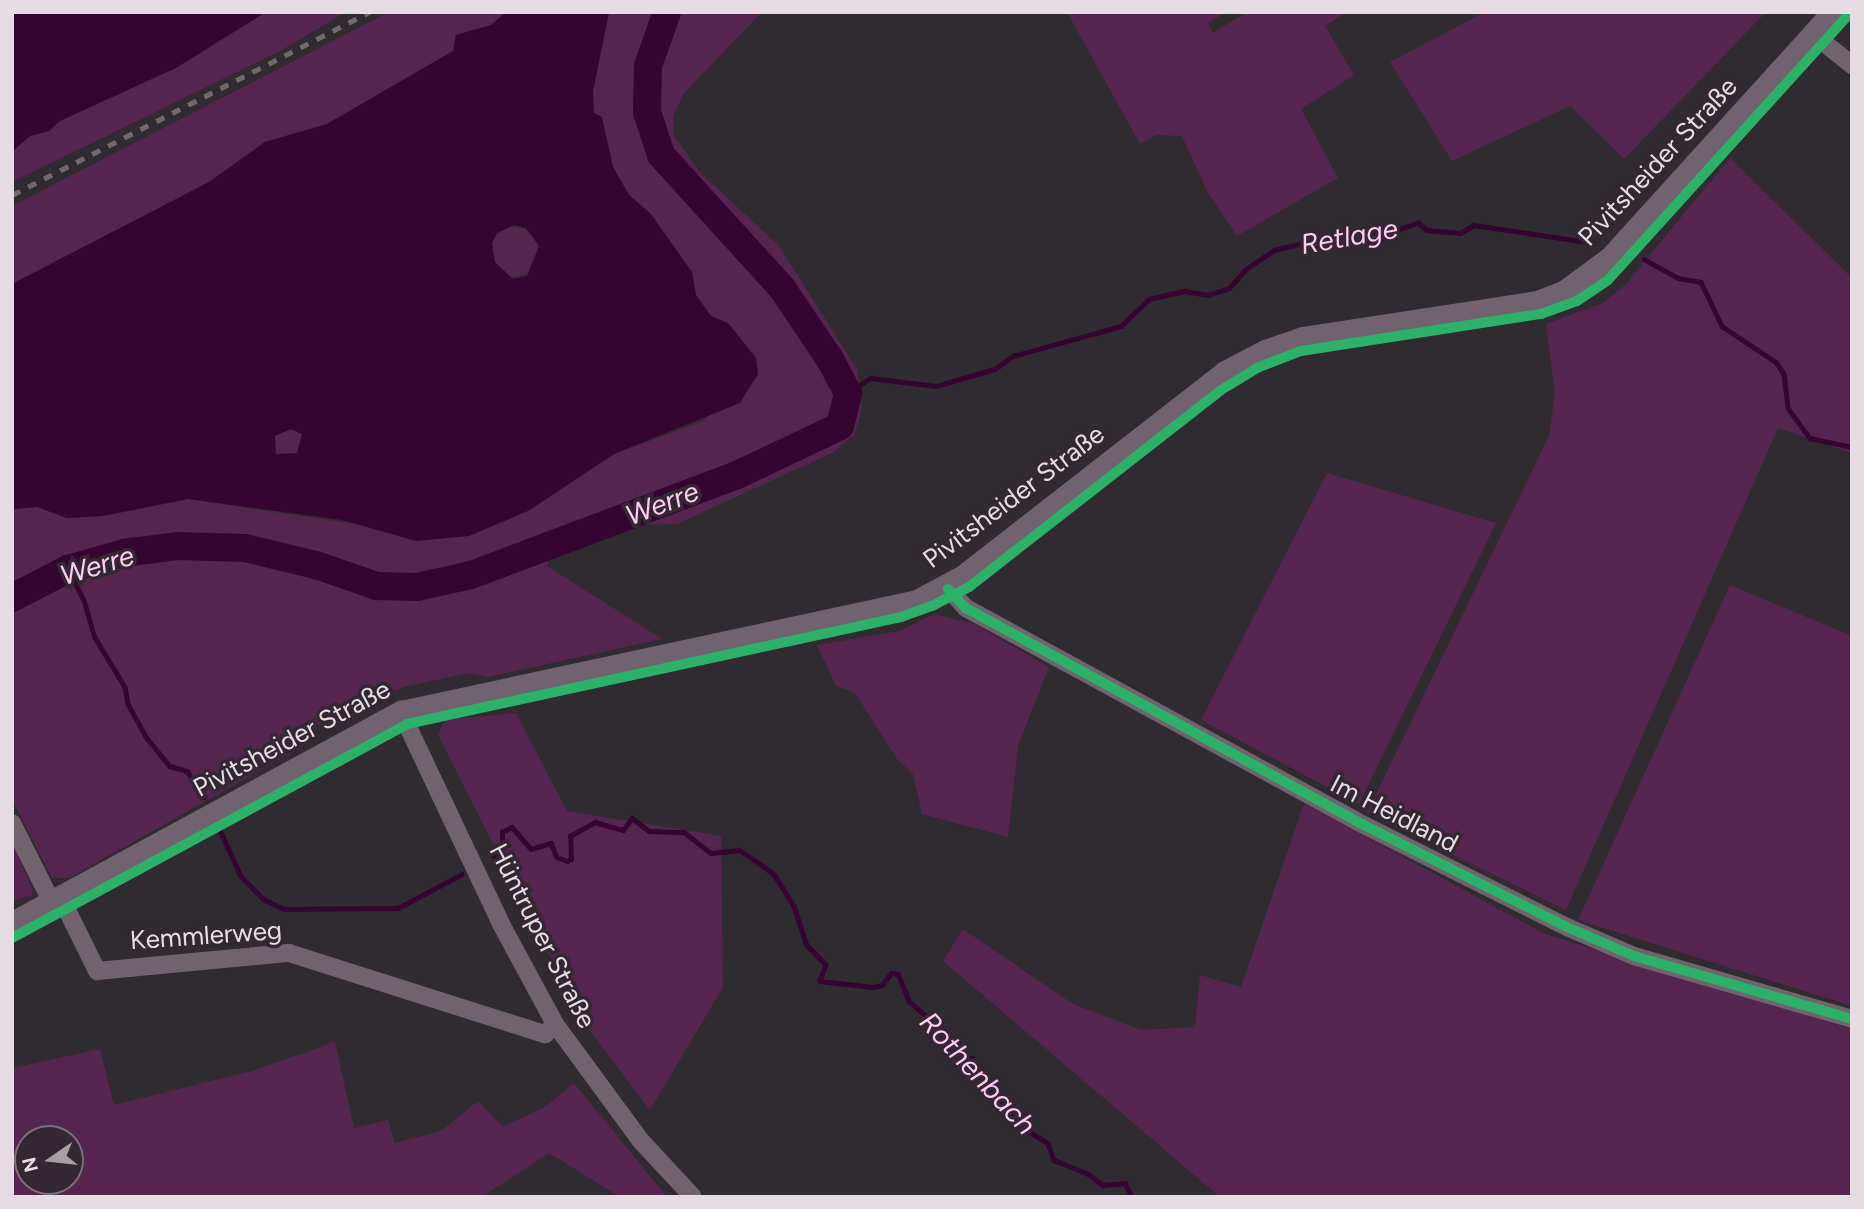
<!DOCTYPE html>
<meta charset="utf-8">
<style>
body{margin:0}
#map{position:relative;width:1864px;height:1209px;overflow:hidden;background:#302b30;font-family:Figtree,sans-serif}
div>[style]{position:absolute}
[style*='--x']{left:calc(var(--x)*1px);top:calc(var(--y)*1px);width:calc(var(--w)*1px);rotate:calc(var(--a)*1deg)}
.green>*{inset:0;background:#55254f}
.round{border-radius:50%}
.water>*{inset:0;background:#350430}
.stream>*{height:4.5px;margin:-2.25px;padding:0 2.25px;transform-origin:2.25px;border-radius:2.25px;background:#350430}
.river>*{height:28px;margin:-14px;padding:0 14px;transform-origin:14px;border-radius:14px;background:#350430}
.minor>*{height:18px;margin:-9px;padding:0 9px;transform-origin:9px;border-radius:9px;background:#71636e}
.major>*{height:23px;margin:-11.5px;padding:0 11.5px;transform-origin:11.5px;border-radius:11.5px;background:#716270}
.rail>*{height:4.5px;margin-top:-2.25px;transform-origin:0;background:repeating-linear-gradient(90deg,#71676f 0 9px,transparent 0 18px)}
.cycleway>*{height:10px;margin:-5px;padding:0 5px;transform-origin:5px;border-radius:5px;background:#2db169}
span{translate:-50% -50%;white-space:nowrap;text-align:center;line-height:1.15;-webkit-text-stroke:7px #332831;paint-order:stroke}
.street-label{font-size:26px;color:#e5dde3}
.water-label{font-size:28px;color:#ffcaf5;font-style:italic}
.frame{position:absolute;inset:0;border:14px solid #e5dde3;pointer-events:none}
.north{position:absolute;left:14px;top:1125px;width:70px;height:70px;box-sizing:border-box;background:#332831;border:2px solid #7a7078;border-radius:50%;rotate:256deg;font-size:19px;font-weight:700;line-height:28px;text-align:center;color:#e5dde3}
.north::after{content:'';display:block;margin:auto;width:24px;height:32px;background:#a69fa4;clip-path:polygon(50% 0,100% 100%,50% 72%,0 100%)}
</style>
<div id="map">
<div class="green">
<i style="clip-path:polygon(12px 12px,346px 12px,280px 51px,12px 182px)"></i>
<i style="clip-path:polygon(389px 12px,506px 12px,491px 25px,456px 35px,453px 51px,327px 124px,265px 142px,209px 182px,12px 284px,12px 206px)"></i>
<i style="clip-path:polygon(609px 12px,762px 12px,684px 93px,673px 116px,674px 136px,700px 172px,779px 246px,857px 369px,862px 410px,854px 435px,834px 452px,677px 524px,630px 525px,549px 557px,547px 566px,662px 639px,487px 677px,470px 673px,403px 687px,316px 726px,314px 740px,69px 878px,52px 878px,12px 800px,12px 509px,37px 507px,67px 518px,103px 516px,188px 499px,375px 527px,528px 511px,614px 454px,704px 421px,756px 358px,728px 323px,711px 316px,696px 295px,692px 272px,650px 213px,629px 195px,613px 167px,594px 114px,593px 91px)"></i>
<i style="clip-path:polygon(1067px 12px,1226px 12px,1208px 23px,1213px 33px,1247px 12px,1347px 12px,1325px 26px,1354px 75px,1301px 109px,1338px 178px,1237px 236px,1207px 191px,1182px 136px,1157px 135px,1140px 144px)"></i>
<i style="clip-path:polygon(1485px 12px,1766px 12px,1624px 159px,1570px 106px,1452px 161px,1390px 62px)"></i>
<i style="clip-path:polygon(1730px 158px,1852px 278px,1852px 453px,1778px 428px,1566px 910px,1367px 813px,1549px 436px,1555px 394px,1546px 324px,1603px 303px,1626px 284px)"></i>
<i class="round" style="left:490px;top:227px;width:50px;height:50px"></i>
<i style="clip-path:polygon(291px 429px,303px 434px,297px 454px,275px 454px,275px 435px)"></i>
<i style="clip-path:polygon(1327px 473px,1496px 523px,1359px 804px,1201px 720px)"></i>
<i style="clip-path:polygon(1730px 585px,1852px 636px,1852px 1006px,1578px 920px)"></i>
<i style="clip-path:polygon(934px 614px,974px 624px,1049px 667px,1018px 746px,1008px 837px,922px 814px,913px 774px,897px 759px,855px 693px,836px 686px,817px 645px,900px 631px)"></i>
<i style="clip-path:polygon(516px 713px,567px 811px,721px 836px,723px 987px,650px 1110px,582px 1020px,438px 735px,445px 720px)"></i>
<i style="clip-path:polygon(1304px 803px,1545px 934px,1852px 1029px,1852px 1197px,1220px 1197px,943px 961px,963px 929px,1073px 1004px,1141px 1030px,1195px 1027px,1200px 975px,1241px 987px)"></i>
<i style="clip-path:polygon(12px 840px,33px 891px,31px 896px,12px 901px)"></i>
<i style="clip-path:polygon(evenodd,335px 1042px,354px 1128px,388px 1120px,395px 1143px,441px 1131px,478px 1101px,503px 1127px,545px 1107px,574px 1083px,667px 1197px,620px 1197px,549px 1153px,482px 1197px,12px 1197px,12px 1068px,100px 1049px,114px 1105px,252px 1071px,335px 1042px,28px 1139px,70px 1139px,70px 1181px,28px 1181px,28px 1139px)"></i>
</div>
<div class="water">
<i style="clip-path:polygon(12px 12px,266px 12px,176px 68px,60px 121px,49px 131px,30px 136px,12px 152px)"></i>
<i style="clip-path:polygon(evenodd,506px 12px,609px 12px,593px 91px,594px 113px,602px 117px,613px 167px,629px 195px,650px 213px,692px 272px,696px 295px,711px 316px,728px 323px,756px 358px,758px 374px,740px 403px,614px 454px,528px 511px,469px 536px,416px 541px,342px 520px,188px 499px,103px 516px,67px 518px,37px 507px,12px 509px,12px 284px,209px 182px,265px 142px,327px 124px,453px 51px,456px 35px,491px 25px,506px 12px,514px 225px,526px 228px,539px 246px,527px 276px,513px 279px,495px 262px,492px 243px,497px 233px,514px 225px,506px 12px,291px 429px,302px 434px,297px 453px,276px 454px,275px 436px,291px 429px)"></i>
</div>
<div class="stream">
<i style="--x:1644;--y:259;--w:39;--a:29"></i>
<i style="--x:1678;--y:278;--w:23;--a:10"></i>
<i style="--x:1701;--y:282;--w:49;--a:64.5"></i>
<i style="--x:1722;--y:326;--w:65;--a:33.7"></i>
<i style="--x:1776;--y:362;--w:14;--a:56"></i>
<i style="--x:1784;--y:374;--w:34;--a:83"></i>
<i style="--x:1788;--y:408;--w:37;--a:54"></i>
<i style="--x:1810;--y:438;--w:43;--a:12.1"></i>
<i style="--x:848;--y:393;--w:27;--a:-34"></i>
<i style="--x:870;--y:378;--w:66;--a:6.9"></i>
<i style="--x:936;--y:386;--w:61;--a:-16.1"></i>
<i style="--x:995;--y:369;--w:22;--a:-36"></i>
<i style="--x:1013;--y:356;--w:112;--a:-15.5"></i>
<i style="--x:1121;--y:326;--w:39;--a:-44"></i>
<i style="--x:1149;--y:299;--w:37;--a:-13"></i>
<i style="--x:1185;--y:291;--w:23;--a:10"></i>
<i style="--x:1208;--y:295;--w:22;--a:-18"></i>
<i style="--x:1229;--y:288;--w:25;--a:-48"></i>
<i style="--x:1246;--y:269;--w:34;--a:-34"></i>
<i style="--x:1274;--y:250;--w:72;--a:-13.7"></i>
<i style="--x:1344;--y:233;--w:43;--a:0"></i>
<i style="--x:1387;--y:233;--w:33;--a:-18"></i>
<i style="--x:1418;--y:223;--w:11;--a:38"></i>
<i style="--x:1427;--y:230;--w:33;--a:5"></i>
<i style="--x:1460;--y:233;--w:16;--a:-30"></i>
<i style="--x:1474;--y:225;--w:121;--a:8.5"></i>
<i style="--x:68;--y:569;--w:35;--a:63"></i>
<i style="--x:84;--y:600;--w:37;--a:74"></i>
<i style="--x:94;--y:636;--w:60;--a:58.7"></i>
<i style="--x:125;--y:687;--w:17;--a:80"></i>
<i style="--x:128;--y:704;--w:39;--a:61"></i>
<i style="--x:147;--y:738;--w:36;--a:51"></i>
<i style="--x:170;--y:766;--w:18;--a:16"></i>
<i style="--x:187;--y:771;--w:31;--a:57"></i>
<i style="--x:220;--y:830;--w:51;--a:65.5"></i>
<i style="--x:241;--y:876;--w:32;--a:46"></i>
<i style="--x:263;--y:899;--w:23;--a:25"></i>
<i style="--x:284;--y:909;--w:114;--a:-0.5"></i>
<i style="--x:398;--y:908;--w:72;--a:-28"></i>
<i style="--x:493;--y:856;--w:10;--a:-24"></i>
<i style="--x:502;--y:852;--w:20;--a:-90"></i>
<i style="--x:502;--y:832;--w:11;--a:-27"></i>
<i style="--x:512;--y:827;--w:29;--a:49"></i>
<i style="--x:531;--y:849;--w:21;--a:-17"></i>
<i style="--x:551;--y:843;--w:15;--a:67"></i>
<i style="--x:557;--y:857;--w:11;--a:22"></i>
<i style="--x:567;--y:861;--w:4;--a:-27"></i>
<i style="--x:571;--y:859;--w:23;--a:-92"></i>
<i style="--x:570;--y:836;--w:29;--a:-29"></i>
<i style="--x:595;--y:822;--w:29;--a:16"></i>
<i style="--x:623;--y:830;--w:15;--a:-53"></i>
<i style="--x:632;--y:818;--w:21;--a:37"></i>
<i style="--x:649;--y:831;--w:35;--a:2"></i>
<i style="--x:684;--y:832;--w:34;--a:38"></i>
<i style="--x:711;--y:853;--w:29;--a:-6"></i>
<i style="--x:740;--y:850;--w:42;--a:35.2"></i>
<i style="--x:774;--y:874;--w:38;--a:58"></i>
<i style="--x:794;--y:906;--w:40;--a:72"></i>
<i style="--x:806;--y:944;--w:29;--a:46"></i>
<i style="--x:826;--y:965;--w:17;--a:111"></i>
<i style="--x:820;--y:981;--w:53;--a:6.5"></i>
<i style="--x:873;--y:987;--w:9;--a:-13"></i>
<i style="--x:882;--y:985;--w:15;--a:-53"></i>
<i style="--x:891;--y:973;--w:7;--a:8"></i>
<i style="--x:898;--y:974;--w:30;--a:67"></i>
<i style="--x:910;--y:1002;--w:32;--a:41"></i>
<i style="--x:934;--y:1023;--w:37;--a:55"></i>
<i style="--x:955;--y:1053;--w:18;--a:16"></i>
<i style="--x:972;--y:1058;--w:28;--a:67"></i>
<i style="--x:983;--y:1084;--w:57;--a:48.5"></i>
<i style="--x:1021;--y:1127;--w:31;--a:31"></i>
<i style="--x:1048;--y:1143;--w:18;--a:71"></i>
<i style="--x:1054;--y:1160;--w:35;--a:22"></i>
<i style="--x:1087;--y:1173;--w:20;--a:37"></i>
<i style="--x:1103;--y:1185;--w:22;--a:-5"></i>
<i style="--x:1125;--y:1183;--w:16;--a:63"></i>
</div>
<div class="river">
<i style="--x:12;--y:598;--w:63;--a:-27.4"></i>
<i style="--x:68;--y:569;--w:58;--a:-15.9"></i>
<i style="--x:124;--y:553;--w:53;--a:-7.5"></i>
<i style="--x:177;--y:546;--w:68;--a:1.7"></i>
<i style="--x:245;--y:548;--w:73;--a:13.5"></i>
<i style="--x:316;--y:565;--w:65;--a:19"></i>
<i style="--x:377;--y:586;--w:40;--a:1.4"></i>
<i style="--x:417;--y:587;--w:55;--a:-12.5"></i>
<i style="--x:471;--y:575;--w:284;--a:-20.6"></i>
<i style="--x:737;--y:475;--w:114;--a:-25.4"></i>
<i style="--x:840;--y:426;--w:34;--a:-76"></i>
<i style="--x:848;--y:393;--w:40;--a:-118"></i>
<i style="--x:829;--y:358;--w:84;--a:-123.9"></i>
<i style="--x:782;--y:288;--w:180;--a:-132.3"></i>
<i style="--x:661;--y:155;--w:45;--a:-108"></i>
<i style="--x:647;--y:112;--w:46;--a:-88.8"></i>
<i style="--x:648;--y:66;--w:57;--a:-70.6"></i>
</div>
<div class="minor">
<i style="--x:1813;--y:34;--w:50;--a:38.5"></i>
<i style="--x:946;--y:586;--w:30;--a:48"></i>
<i style="--x:966;--y:608;--w:444;--a:28.6"></i>
<i style="--x:1356;--y:821;--w:236;--a:26.7"></i>
<i style="--x:1567;--y:927;--w:73;--a:23.4"></i>
<i style="--x:1634;--y:956;--w:227;--a:16.1"></i>
<i style="--x:401;--y:712;--w:234;--a:64.7"></i>
<i style="--x:501;--y:924;--w:114;--a:61.6"></i>
<i style="--x:555;--y:1024;--w:145;--a:53.7"></i>
<i style="--x:641;--y:1141;--w:76;--a:47.1"></i>
<i style="--x:12;--y:823;--w:87;--a:63.4"></i>
<i style="--x:60;--y:896;--w:84;--a:63.7"></i>
<i style="--x:97;--y:971;--w:193;--a:-5.4"></i>
<i style="--x:289;--y:953;--w:269;--a:17.6"></i>
<i style="--x:545;--y:1034;--w:14;--a:-45"></i>
</div>
<div class="major">
<i style="--x:12;--y:923;--w:443;--a:-28.5"></i>
<i style="--x:401;--y:712;--w:528;--a:-12.14"></i>
<i style="--x:917;--y:601;--w:51;--a:-28.1"></i>
<i style="--x:962;--y:577;--w:333;--a:-37.9"></i>
<i style="--x:1225;--y:372;--w:45;--a:-27.7"></i>
<i style="--x:1265;--y:351;--w:39;--a:-19"></i>
<i style="--x:1302;--y:338;--w:239;--a:-8.7"></i>
<i style="--x:1538;--y:302;--w:29;--a:-22"></i>
<i style="--x:1565;--y:291;--w:56;--a:-36.3"></i>
<i style="--x:1610;--y:258;--w:332;--a:-47.8"></i>
</div>
<div class="rail">
<i style="--x:12;--y:195;--w:402;--a:-27.1"></i>
</div>
<div class="cycleway">
<i style="--x:948;--y:589;--w:26;--a:47"></i>
<i style="--x:966;--y:608;--w:444;--a:28.6"></i>
<i style="--x:1356;--y:821;--w:236;--a:26.7"></i>
<i style="--x:1567;--y:927;--w:73;--a:23.4"></i>
<i style="--x:1634;--y:956;--w:227;--a:16.1"></i>
<i style="--x:12;--y:938;--w:449;--a:-28.4"></i>
<i style="--x:407;--y:724;--w:505;--a:-12.22"></i>
<i style="--x:901;--y:617;--w:33;--a:-20"></i>
<i style="--x:932;--y:606;--w:42;--a:-27.2"></i>
<i style="--x:969;--y:587;--w:320;--a:-38"></i>
<i style="--x:1221;--y:390;--w:44;--a:-31.2"></i>
<i style="--x:1259;--y:367;--w:45;--a:-20.9"></i>
<i style="--x:1301;--y:351;--w:243;--a:-8.8"></i>
<i style="--x:1541;--y:314;--w:38;--a:-20"></i>
<i style="--x:1577;--y:301;--w:37;--a:-34"></i>
<i style="--x:1608;--y:280;--w:362;--a:-47.8"></i>
</div>
<div class="street-label">
<span style="left:1658px;top:162px;rotate:-47deg">Pivitsheider Straße</span>
<span style="left:1014px;top:497px;rotate:-37deg">Pivitsheider Straße</span>
<span style="left:292px;top:739px;rotate:-28deg">Pivitsheider Straße</span>
<span style="left:1394px;top:814px;rotate:27deg">Im Heidland</span>
<span style="left:206px;top:936px;rotate:-4deg">Kemmlerweg</span>
<span style="left:542px;top:936px;rotate:63deg">Hüntruper Straße</span>
</div>
<div class="water-label">
<span style="left:1349px;top:236px;rotate:-10deg">Retlage</span>
<span style="left:662px;top:503px;rotate:-21deg">Werre</span>
<span style="left:97px;top:565px;rotate:-17deg">Werre</span>
<span style="left:978px;top:1073px;rotate:47deg">Rothenbach</span>
</div>
<div class="frame"></div>
<div class="north">N</div>
</div>
